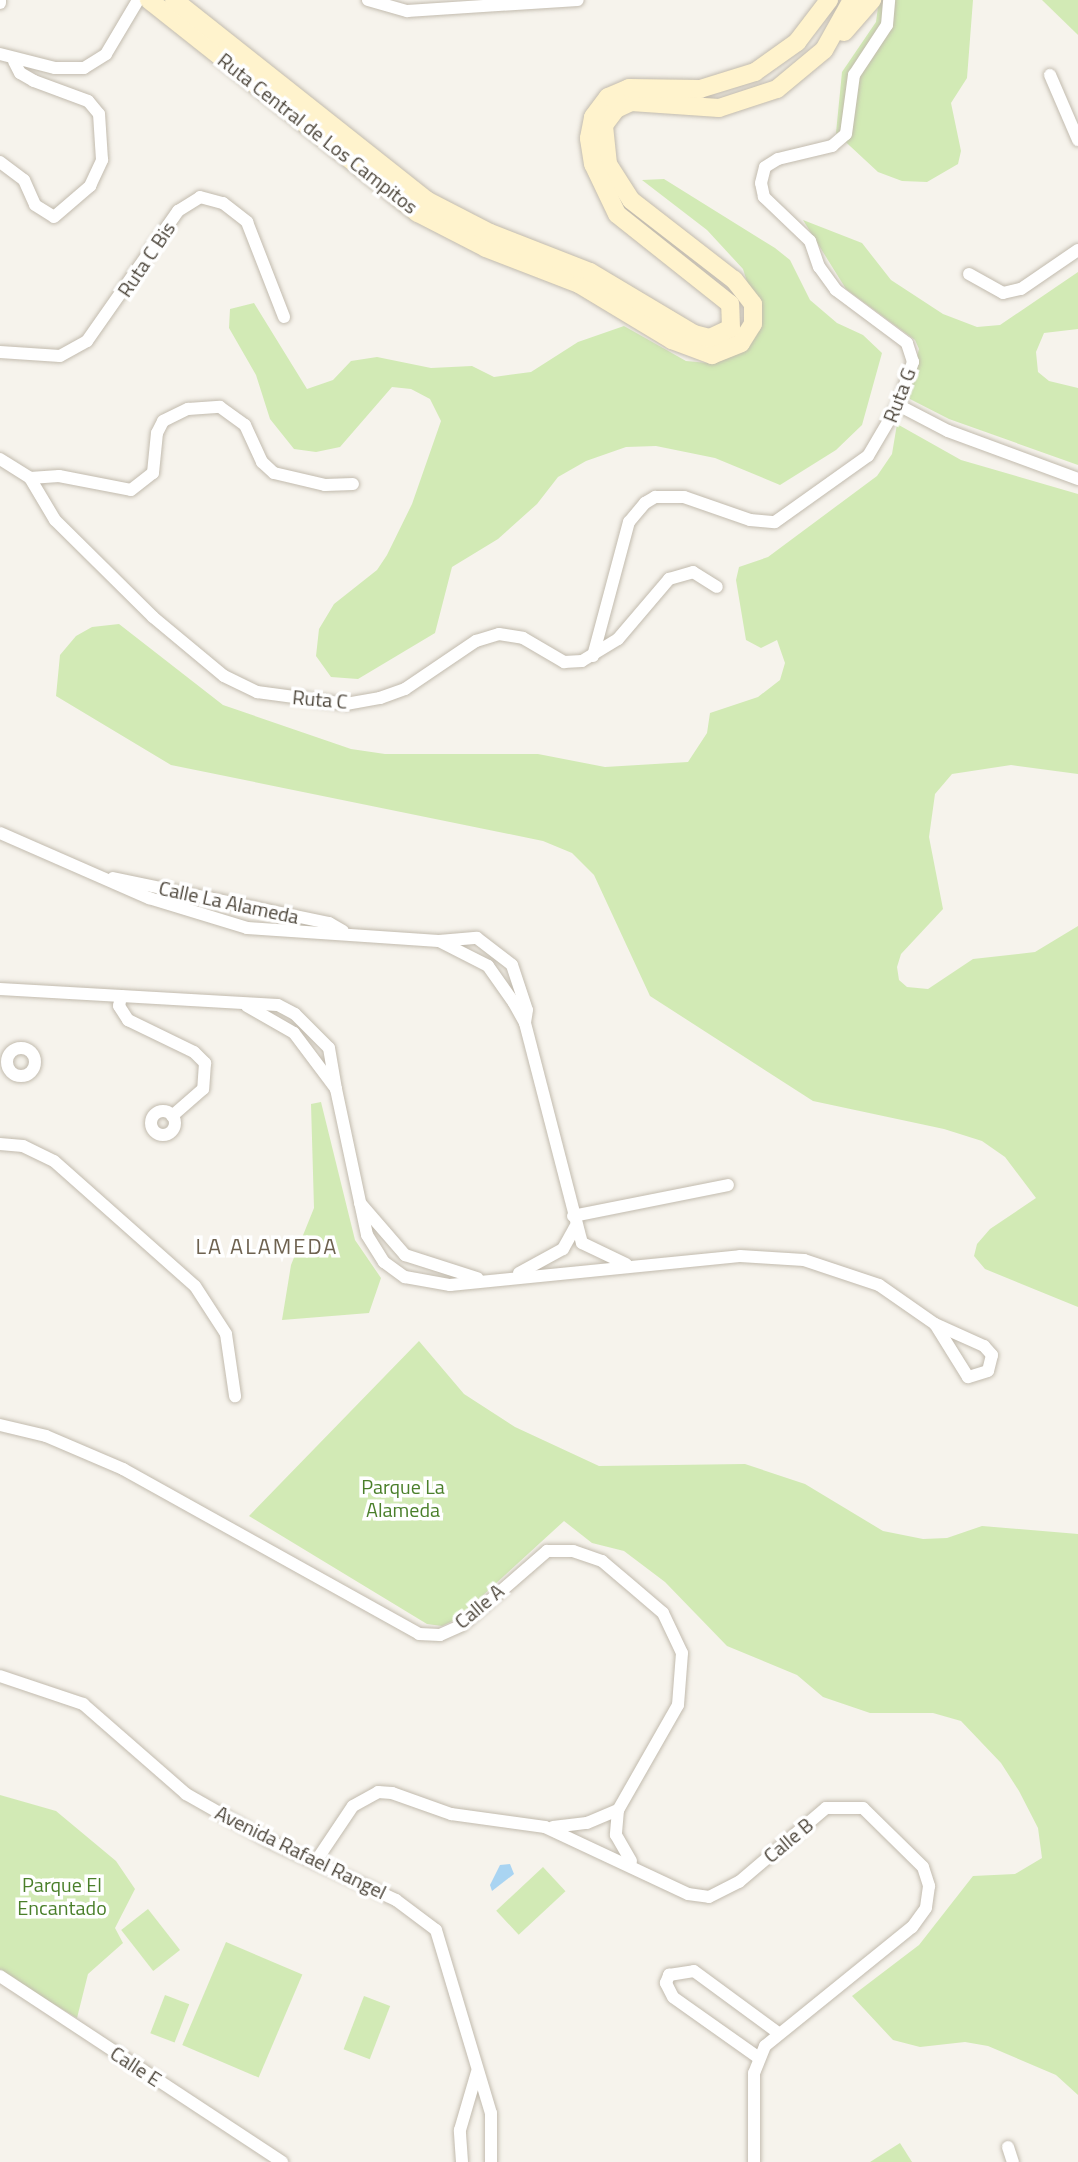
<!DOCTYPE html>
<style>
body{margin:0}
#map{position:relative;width:1078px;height:2162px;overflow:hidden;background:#f6f3ec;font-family:"Titillium Web",sans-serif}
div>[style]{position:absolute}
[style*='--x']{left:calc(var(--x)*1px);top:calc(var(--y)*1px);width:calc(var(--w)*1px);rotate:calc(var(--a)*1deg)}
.green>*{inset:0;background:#d2eab5;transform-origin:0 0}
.water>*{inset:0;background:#a9d4f2}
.roads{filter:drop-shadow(0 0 2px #c2bbae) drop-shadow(0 0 2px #c2bbae)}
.street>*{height:12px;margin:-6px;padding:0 6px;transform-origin:6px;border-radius:6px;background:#fff}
.street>.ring{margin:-6px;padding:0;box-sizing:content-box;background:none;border:12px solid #fff;border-radius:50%}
.secondary>*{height:18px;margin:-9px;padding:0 9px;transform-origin:9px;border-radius:9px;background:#fff3cd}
span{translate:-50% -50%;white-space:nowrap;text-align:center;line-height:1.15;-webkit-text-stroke:7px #fff;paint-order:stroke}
.street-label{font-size:20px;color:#4b4439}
.park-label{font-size:20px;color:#4a7f2a}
.neighbourhood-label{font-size:22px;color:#6e6250;letter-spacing:2px}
</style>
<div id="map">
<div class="green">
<i style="clip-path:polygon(879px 0,973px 0,967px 78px,951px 103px,961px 151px,958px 164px,927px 182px,902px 181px,878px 172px,836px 133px,842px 72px,876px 22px)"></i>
<i style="clip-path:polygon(1042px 0,1078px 0,1078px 35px)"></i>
<i style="clip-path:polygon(664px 179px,775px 248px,790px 260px,810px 300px,837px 323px,863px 335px,882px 353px,862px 425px,836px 450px,780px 485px,715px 458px,656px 446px,626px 447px,586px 461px,558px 477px,537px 504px,498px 539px,452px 567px,435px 633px,358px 679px,331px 677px,316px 656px,319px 629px,334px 604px,377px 570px,387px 555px,412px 504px,441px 421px,430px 399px,411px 389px,392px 387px,340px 447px,316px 452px,294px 449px,270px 419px,256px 375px,229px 328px,230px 309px,254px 303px,307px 389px,333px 380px,351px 361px,377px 357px,431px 368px,472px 366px,494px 377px,531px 372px,578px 342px,624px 326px,686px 361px,708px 363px,744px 336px,748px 285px,743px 269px,707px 230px,642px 180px)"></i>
<i style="clip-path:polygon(803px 220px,862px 243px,891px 280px,943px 314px,977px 327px,1000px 325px,1078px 272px,1078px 329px,1044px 333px,1036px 352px,1038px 372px,1049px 381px,1078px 388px,1078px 465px,949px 419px,906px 397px,919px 349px,915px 340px,846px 289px)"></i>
<i style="clip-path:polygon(897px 424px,961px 460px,1078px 494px,1078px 774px,1011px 765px,952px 774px,935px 794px,929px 837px,943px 909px,901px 954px,897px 967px,899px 980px,907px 987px,928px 989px,973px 959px,1035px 952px,1078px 926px,1078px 1307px,985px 1269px,974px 1256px,977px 1244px,990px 1229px,1036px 1198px,1005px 1157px,982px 1141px,944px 1129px,813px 1101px,650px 996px,594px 875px,572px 853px,543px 841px,171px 765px,56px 696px,60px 655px,76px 636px,92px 627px,119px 624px,223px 705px,351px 749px,385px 754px,538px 754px,605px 767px,688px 762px,707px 733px,710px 713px,758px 697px,780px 680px,785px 663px,777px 640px,761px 648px,746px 640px,736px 580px,739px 567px,768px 557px,877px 476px,892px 454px)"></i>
<i style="clip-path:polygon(321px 1102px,355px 1240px,381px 1278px,369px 1313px,282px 1320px,291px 1265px,314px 1208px,311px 1104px)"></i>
<i style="clip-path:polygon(419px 1341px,464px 1394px,515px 1427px,599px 1466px,745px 1464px,805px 1484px,883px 1531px,923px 1539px,947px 1538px,982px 1526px,1078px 1534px,1078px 2095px,1056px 2075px,988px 2046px,965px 2042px,920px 2047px,893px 2040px,852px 1996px,919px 1945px,973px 1876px,1015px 1874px,1042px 1858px,1038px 1828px,1019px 1791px,1001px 1763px,961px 1721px,933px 1713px,870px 1713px,823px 1697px,797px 1675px,727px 1646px,665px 1582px,624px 1551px,592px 1543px,564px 1521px,457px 1619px,442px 1626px,427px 1624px,249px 1516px)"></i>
<i style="clip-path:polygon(0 1795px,56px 1811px,116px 1861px,135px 1889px,115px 1928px,123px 1943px,88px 1974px,77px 2018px,0 1972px)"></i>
<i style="left:543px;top:1867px;width:33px;height:64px;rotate:47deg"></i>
<i style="left:148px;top:1909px;width:52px;height:34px;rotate:52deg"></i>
<i style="left:226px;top:1942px;width:83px;height:112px;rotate:23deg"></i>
<i style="left:165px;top:1995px;width:26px;height:41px;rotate:21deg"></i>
<i style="left:364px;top:1996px;width:28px;height:57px;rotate:21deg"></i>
<i style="clip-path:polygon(900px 2143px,912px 2162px,870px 2162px)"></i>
</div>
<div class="water">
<i style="clip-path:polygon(510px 1864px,514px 1874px,492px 1891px,490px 1885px,500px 1865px)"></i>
</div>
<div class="roads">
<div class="street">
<i style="--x:368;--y:0;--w:41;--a:15.8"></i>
<i style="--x:407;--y:11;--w:171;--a:-3.7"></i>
<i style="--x:0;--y:3;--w:3;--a:-90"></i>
<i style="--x:0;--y:54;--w:57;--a:14.3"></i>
<i style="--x:55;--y:68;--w:29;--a:0"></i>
<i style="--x:84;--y:68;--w:26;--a:-32"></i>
<i style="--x:106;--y:54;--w:63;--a:-59.3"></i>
<i style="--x:1050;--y:75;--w:71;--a:66.7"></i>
<i style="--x:0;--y:162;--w:30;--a:37"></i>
<i style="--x:24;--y:180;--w:27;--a:66"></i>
<i style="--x:35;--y:205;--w:22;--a:32"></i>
<i style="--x:54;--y:217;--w:48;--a:-40.7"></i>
<i style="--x:90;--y:186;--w:29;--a:-65"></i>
<i style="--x:102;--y:160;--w:46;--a:-93.7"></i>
<i style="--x:99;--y:114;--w:17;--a:-130"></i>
<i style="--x:88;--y:101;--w:58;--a:-159.7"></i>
<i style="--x:34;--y:81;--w:16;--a:-150"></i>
<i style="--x:20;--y:73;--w:13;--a:-117"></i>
<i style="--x:969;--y:274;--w:39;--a:29"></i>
<i style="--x:1003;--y:293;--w:18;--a:-13"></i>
<i style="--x:1021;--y:289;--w:69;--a:-34.4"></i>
<i style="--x:0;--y:352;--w:60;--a:3.8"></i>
<i style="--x:60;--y:356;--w:31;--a:-29"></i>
<i style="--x:87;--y:341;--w:159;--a:-55"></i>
<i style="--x:178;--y:211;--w:26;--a:-32"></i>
<i style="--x:200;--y:197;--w:24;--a:15"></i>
<i style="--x:223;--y:203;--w:31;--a:38"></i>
<i style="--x:247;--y:222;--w:102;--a:68.7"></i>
<i style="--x:898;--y:405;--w:56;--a:27.5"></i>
<i style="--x:948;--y:431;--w:139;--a:20.3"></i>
<i style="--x:0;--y:459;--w:36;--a:32"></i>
<i style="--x:30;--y:478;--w:49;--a:59.2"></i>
<i style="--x:55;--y:520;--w:138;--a:44.7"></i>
<i style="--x:153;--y:617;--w:92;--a:39.7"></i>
<i style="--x:224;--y:676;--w:37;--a:26"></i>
<i style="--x:257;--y:692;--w:90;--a:7.7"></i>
<i style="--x:346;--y:704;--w:35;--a:-10"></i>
<i style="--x:380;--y:698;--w:27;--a:-20"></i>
<i style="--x:405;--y:689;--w:86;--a:-34.1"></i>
<i style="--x:476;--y:641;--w:24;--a:-17"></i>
<i style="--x:499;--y:634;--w:24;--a:9"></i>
<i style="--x:523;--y:638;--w:48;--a:30.3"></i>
<i style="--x:564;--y:662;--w:18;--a:-3"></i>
<i style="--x:582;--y:661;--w:42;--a:-31.4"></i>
<i style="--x:618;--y:639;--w:79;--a:-49.6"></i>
<i style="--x:669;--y:579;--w:25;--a:-16"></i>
<i style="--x:693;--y:572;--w:28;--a:32"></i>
<i style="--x:30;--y:478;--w:29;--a:-4"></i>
<i style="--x:59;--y:476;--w:73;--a:11"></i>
<i style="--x:131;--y:490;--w:28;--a:-38"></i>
<i style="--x:153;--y:473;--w:40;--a:-84.3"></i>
<i style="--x:157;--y:433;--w:13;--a:-63"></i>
<i style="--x:163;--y:421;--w:28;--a:-26"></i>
<i style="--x:188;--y:409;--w:32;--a:-4"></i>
<i style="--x:220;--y:407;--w:31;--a:36"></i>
<i style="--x:245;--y:425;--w:41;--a:65.3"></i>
<i style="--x:262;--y:462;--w:16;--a:43"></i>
<i style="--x:274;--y:473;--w:52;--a:13.2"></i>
<i style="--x:325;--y:485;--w:28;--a:-2"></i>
<i style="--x:593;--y:656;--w:139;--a:-75"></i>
<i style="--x:629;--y:522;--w:25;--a:-50"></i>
<i style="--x:645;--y:503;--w:12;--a:-31"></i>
<i style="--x:655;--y:497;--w:29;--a:0"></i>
<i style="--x:684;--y:497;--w:70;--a:19.2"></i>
<i style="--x:750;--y:520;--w:25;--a:5"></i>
<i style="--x:775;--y:522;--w:114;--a:-35.4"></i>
<i style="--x:868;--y:456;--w:59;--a:-59.5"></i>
<i style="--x:898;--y:405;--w:46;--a:-70.8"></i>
<i style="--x:913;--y:362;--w:20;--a:-108"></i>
<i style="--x:907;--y:343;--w:89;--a:-143.3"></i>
<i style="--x:836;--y:290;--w:29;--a:-126"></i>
<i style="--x:819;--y:267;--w:28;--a:-109"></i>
<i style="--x:810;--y:241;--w:64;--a:-136.3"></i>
<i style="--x:764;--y:197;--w:14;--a:-102"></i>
<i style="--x:761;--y:183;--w:16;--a:-76"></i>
<i style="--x:765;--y:167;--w:15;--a:-32"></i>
<i style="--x:778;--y:159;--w:56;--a:-13.5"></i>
<i style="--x:832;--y:146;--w:18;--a:-41"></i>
<i style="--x:846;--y:134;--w:60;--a:-82.3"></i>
<i style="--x:854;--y:75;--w:60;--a:-56.6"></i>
<i style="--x:887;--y:25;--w:25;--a:-85"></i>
<i style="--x:0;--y:833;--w:163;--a:23.6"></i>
<i style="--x:149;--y:898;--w:102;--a:17"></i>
<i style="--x:247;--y:928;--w:192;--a:3.9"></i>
<i style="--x:439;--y:941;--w:38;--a:-5"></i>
<i style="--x:477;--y:938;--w:44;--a:37.6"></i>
<i style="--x:512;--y:965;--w:47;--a:71.6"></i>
<i style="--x:527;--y:1010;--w:13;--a:99"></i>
<i style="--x:113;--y:878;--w:221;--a:11.8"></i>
<i style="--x:329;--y:923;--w:16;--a:30"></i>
<i style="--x:439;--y:941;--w:55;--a:27"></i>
<i style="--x:488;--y:966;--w:45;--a:54.9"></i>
<i style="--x:514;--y:1003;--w:23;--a:61"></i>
<i style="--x:525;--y:1023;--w:227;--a:75.5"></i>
<i style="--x:582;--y:1243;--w:49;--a:25.5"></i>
<i style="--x:0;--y:989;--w:278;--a:3.3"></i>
<i style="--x:278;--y:1005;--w:19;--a:28"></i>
<i style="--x:295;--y:1014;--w:48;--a:45"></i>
<i style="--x:329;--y:1048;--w:42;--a:80.3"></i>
<i style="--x:121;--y:996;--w:10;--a:101"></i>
<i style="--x:119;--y:1006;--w:17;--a:57"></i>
<i style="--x:128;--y:1020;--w:73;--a:25.9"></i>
<i style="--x:194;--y:1052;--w:16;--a:45"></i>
<i style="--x:205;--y:1063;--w:26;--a:94"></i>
<i style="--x:203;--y:1089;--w:41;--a:138.9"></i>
<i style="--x:247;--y:1006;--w:54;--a:29.9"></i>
<i style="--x:294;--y:1033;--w:70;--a:53.1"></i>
<i style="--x:336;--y:1089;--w:149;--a:78"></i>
<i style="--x:367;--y:1235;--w:32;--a:58"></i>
<i style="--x:384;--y:1262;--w:26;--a:36"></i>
<i style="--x:405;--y:1277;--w:46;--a:10.1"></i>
<i style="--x:450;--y:1285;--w:291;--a:-5.7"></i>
<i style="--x:740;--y:1256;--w:64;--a:3.6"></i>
<i style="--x:804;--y:1260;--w:79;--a:18.4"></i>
<i style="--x:879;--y:1285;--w:68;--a:34.9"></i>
<i style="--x:935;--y:1324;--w:54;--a:24.2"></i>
<i style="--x:984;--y:1346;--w:12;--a:48"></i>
<i style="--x:992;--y:1355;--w:16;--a:104"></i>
<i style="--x:988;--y:1371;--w:21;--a:163"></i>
<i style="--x:968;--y:1377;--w:62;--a:-121.9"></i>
<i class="ring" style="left:7px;top:1048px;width:16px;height:16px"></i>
<i class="ring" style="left:151px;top:1111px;width:12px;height:12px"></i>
<i style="--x:0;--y:1144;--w:23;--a:5"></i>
<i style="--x:23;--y:1146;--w:34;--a:26"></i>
<i style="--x:54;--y:1161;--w:188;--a:41.6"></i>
<i style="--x:195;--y:1286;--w:57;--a:57.1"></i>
<i style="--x:226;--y:1334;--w:63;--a:81.7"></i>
<i style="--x:360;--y:1203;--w:69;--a:49.1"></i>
<i style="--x:405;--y:1255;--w:76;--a:17.7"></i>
<i style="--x:573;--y:1216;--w:158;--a:-11.3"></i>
<i style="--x:519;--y:1273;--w:50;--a:-28.6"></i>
<i style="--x:563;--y:1249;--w:26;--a:-61"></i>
<i style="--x:0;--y:1425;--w:47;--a:13.4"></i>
<i style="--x:46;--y:1436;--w:84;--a:23.2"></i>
<i style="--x:123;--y:1469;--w:339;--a:29.1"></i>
<i style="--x:419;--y:1634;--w:21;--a:3"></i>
<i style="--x:440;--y:1635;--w:24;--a:-24"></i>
<i style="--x:462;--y:1625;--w:113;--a:-41"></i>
<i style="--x:547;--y:1551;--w:26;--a:0"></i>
<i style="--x:573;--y:1551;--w:31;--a:19"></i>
<i style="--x:602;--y:1561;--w:80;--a:40.4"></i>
<i style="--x:663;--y:1613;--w:44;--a:64.6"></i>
<i style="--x:682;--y:1653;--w:52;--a:94.4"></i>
<i style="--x:678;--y:1705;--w:121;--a:119.7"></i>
<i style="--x:618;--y:1810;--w:25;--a:95"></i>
<i style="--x:616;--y:1835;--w:30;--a:60"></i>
<i style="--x:0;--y:1676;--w:88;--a:18.6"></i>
<i style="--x:83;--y:1704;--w:137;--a:41.1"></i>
<i style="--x:186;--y:1794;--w:95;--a:29.5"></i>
<i style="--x:269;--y:1841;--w:140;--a:24.9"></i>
<i style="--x:396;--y:1900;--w:50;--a:36.9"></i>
<i style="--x:436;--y:1930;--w:191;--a:73.3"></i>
<i style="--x:491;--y:2113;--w:49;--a:90"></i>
<i style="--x:553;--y:1827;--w:34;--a:-7"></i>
<i style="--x:587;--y:1823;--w:34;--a:-23"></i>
<i style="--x:316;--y:1861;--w:66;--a:-56.1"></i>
<i style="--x:353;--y:1806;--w:29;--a:-29"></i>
<i style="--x:378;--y:1792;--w:14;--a:4"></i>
<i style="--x:392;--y:1793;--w:63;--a:19.6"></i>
<i style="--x:451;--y:1814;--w:95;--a:7.9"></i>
<i style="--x:545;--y:1827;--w:158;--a:25.1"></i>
<i style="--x:688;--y:1894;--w:21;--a:8"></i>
<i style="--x:709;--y:1897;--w:34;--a:-27"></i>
<i style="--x:739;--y:1882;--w:114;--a:-40.4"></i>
<i style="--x:826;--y:1808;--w:37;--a:0"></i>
<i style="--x:863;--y:1808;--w:84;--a:44.5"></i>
<i style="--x:923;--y:1867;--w:20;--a:72"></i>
<i style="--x:929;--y:1886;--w:22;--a:98"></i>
<i style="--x:926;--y:1908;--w:24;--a:126"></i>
<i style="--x:912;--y:1927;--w:189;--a:141"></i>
<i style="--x:765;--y:2046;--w:29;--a:112"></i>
<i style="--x:754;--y:2073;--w:89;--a:90"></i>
<i style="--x:0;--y:1976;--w:338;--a:33.4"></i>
<i style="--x:759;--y:2058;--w:105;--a:-144.7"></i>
<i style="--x:673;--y:1997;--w:16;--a:-117"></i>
<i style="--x:666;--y:1983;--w:9;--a:-69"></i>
<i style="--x:669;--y:1975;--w:25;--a:-9"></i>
<i style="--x:694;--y:1971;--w:103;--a:36.3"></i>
<i style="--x:1008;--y:2147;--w:16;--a:72"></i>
<i style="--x:462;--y:2162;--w:32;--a:-94"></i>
<i style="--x:460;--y:2130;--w:60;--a:-73.7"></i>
</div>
<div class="secondary">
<i style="--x:149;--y:0;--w:343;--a:38.4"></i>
<i style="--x:418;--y:213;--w:76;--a:27.2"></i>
<i style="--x:486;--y:248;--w:100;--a:21.2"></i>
<i style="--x:579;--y:284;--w:109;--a:31.1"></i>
<i style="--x:672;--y:340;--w:43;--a:20.6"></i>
<i style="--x:712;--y:355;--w:31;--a:-22"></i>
<i style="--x:741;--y:343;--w:22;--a:-58"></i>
<i style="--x:753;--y:324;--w:20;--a:-90"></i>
<i style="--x:753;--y:304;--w:31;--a:-128"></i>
<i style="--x:734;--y:280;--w:130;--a:-142.2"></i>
<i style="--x:631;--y:200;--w:43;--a:-122.6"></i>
<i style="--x:608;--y:164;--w:39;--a:-96"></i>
<i style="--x:604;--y:125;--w:20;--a:-53"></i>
<i style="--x:616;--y:109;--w:17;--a:-25"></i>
<i style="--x:631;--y:102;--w:88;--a:3.9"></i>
<i style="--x:719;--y:108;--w:61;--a:-18.1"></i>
<i style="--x:777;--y:89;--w:61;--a:-39.7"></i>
<i style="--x:824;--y:50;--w:57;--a:-60.8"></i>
<i style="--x:174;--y:0;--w:322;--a:38.4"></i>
<i style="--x:426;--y:200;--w:72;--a:27.3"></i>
<i style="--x:490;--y:233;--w:107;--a:21.3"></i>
<i style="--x:590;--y:272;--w:121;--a:30.8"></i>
<i style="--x:694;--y:334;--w:16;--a:14"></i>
<i style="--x:710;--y:338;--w:23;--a:-25"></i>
<i style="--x:731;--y:328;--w:24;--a:-92"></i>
<i style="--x:730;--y:304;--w:144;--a:-141.5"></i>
<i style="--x:617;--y:214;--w:55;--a:-115.6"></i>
<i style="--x:593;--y:164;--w:26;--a:-99"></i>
<i style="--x:589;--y:138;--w:21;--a:-79"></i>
<i style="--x:593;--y:117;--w:25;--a:-53"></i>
<i style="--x:608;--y:97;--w:23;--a:-23"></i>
<i style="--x:629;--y:88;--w:71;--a:0.8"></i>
<i style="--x:700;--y:89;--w:58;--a:-17.2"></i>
<i style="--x:755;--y:72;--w:52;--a:-35.5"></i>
<i style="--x:797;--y:42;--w:53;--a:-52.7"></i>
<i style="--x:844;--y:32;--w:43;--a:-48.8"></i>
</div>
</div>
<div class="street-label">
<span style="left:318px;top:133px;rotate:38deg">Ruta Central de Los Campitos</span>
<span style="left:146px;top:259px;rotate:-56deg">Ruta C Bis</span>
<span style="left:899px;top:395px;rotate:-69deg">Ruta G</span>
<span style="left:320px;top:699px;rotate:5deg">Ruta C</span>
<span style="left:229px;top:902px;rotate:12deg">Calle La Alameda</span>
<span style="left:479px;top:1606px;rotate:-40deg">Calle A</span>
<span style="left:788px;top:1840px;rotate:-40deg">Calle B</span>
<span style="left:301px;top:1852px;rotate:26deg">Avenida Rafael Rangel</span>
<span style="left:136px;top:2066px;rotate:33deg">Calle E</span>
</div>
<div class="park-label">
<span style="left:403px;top:1498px">Parque La<br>Alameda</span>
<span style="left:62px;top:1896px">Parque El<br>Encantado</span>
</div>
<div class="neighbourhood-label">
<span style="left:267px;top:1247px">LA ALAMEDA</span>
</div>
</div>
